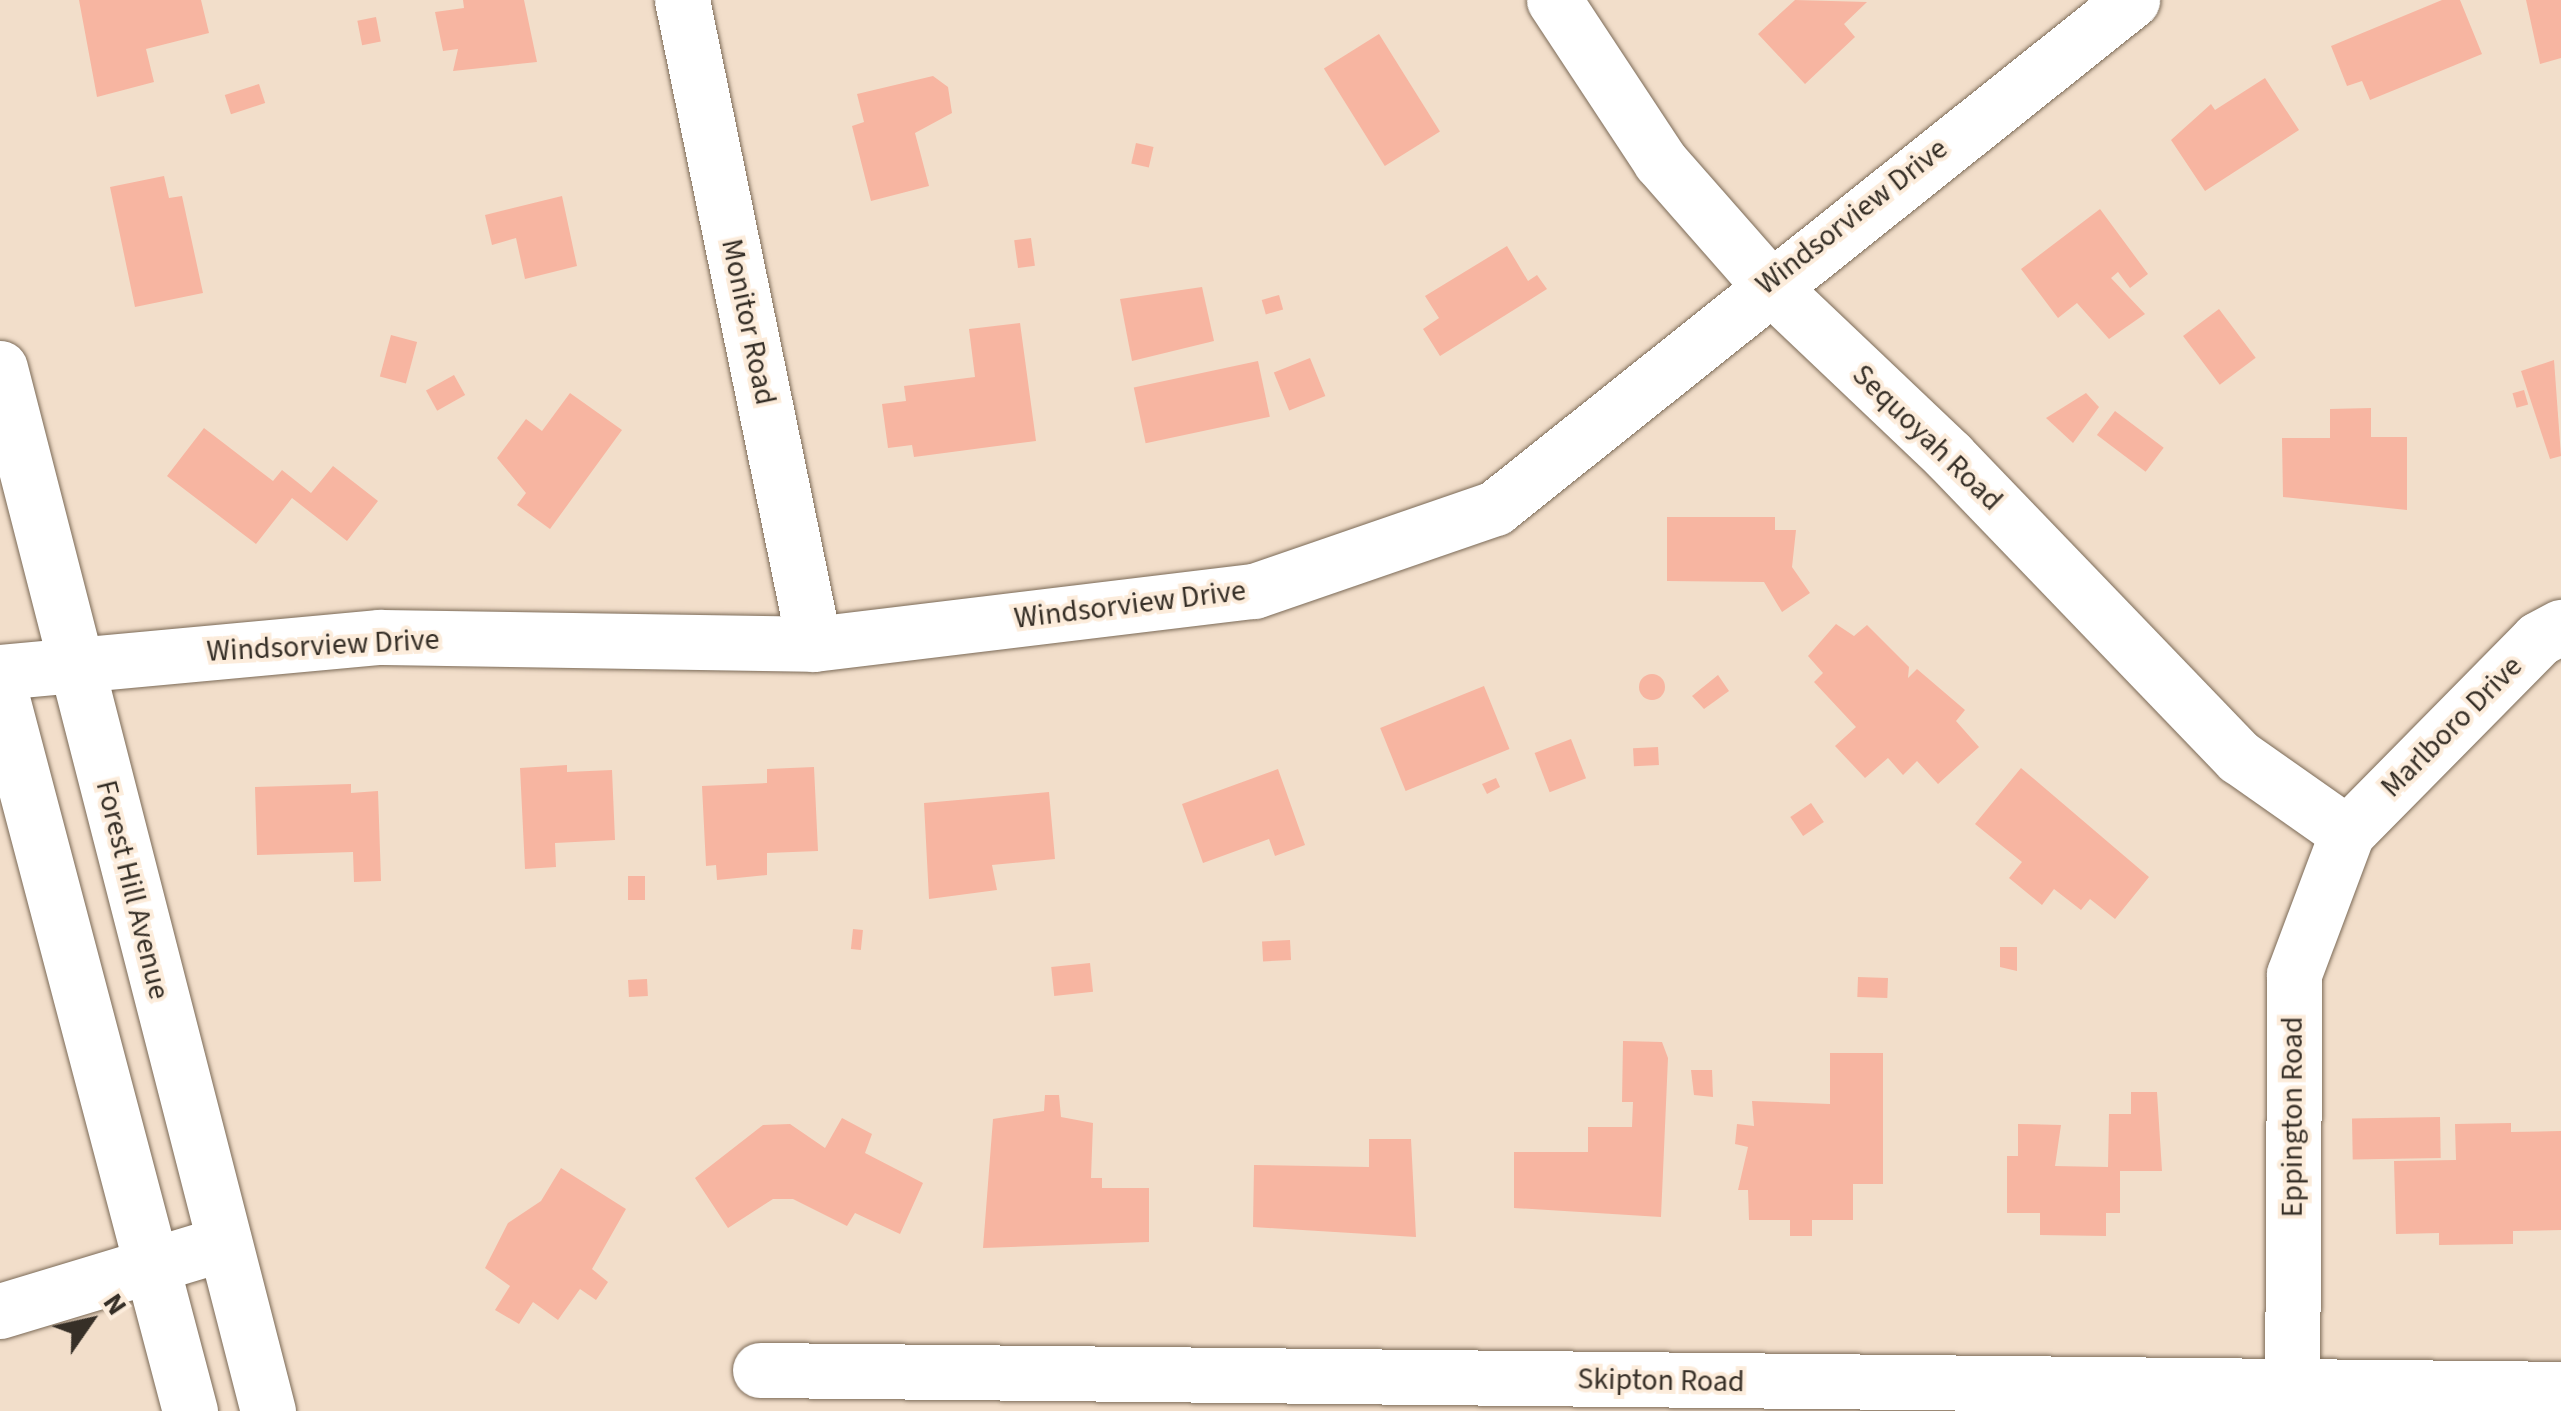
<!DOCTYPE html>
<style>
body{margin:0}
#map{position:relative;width:2561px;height:1411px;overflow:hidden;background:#f2deca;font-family:"Source Sans 3",sans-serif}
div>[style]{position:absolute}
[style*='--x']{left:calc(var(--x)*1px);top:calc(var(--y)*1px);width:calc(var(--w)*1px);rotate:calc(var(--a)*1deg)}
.building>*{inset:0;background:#f7b5a1;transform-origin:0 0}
.round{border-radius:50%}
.roads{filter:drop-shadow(0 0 2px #7b6a57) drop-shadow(0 0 2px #7b6a57)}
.minor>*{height:55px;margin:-27.5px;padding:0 27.5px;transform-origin:27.5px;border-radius:27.5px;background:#fff}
.major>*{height:55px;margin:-27.5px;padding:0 27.5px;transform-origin:27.5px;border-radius:27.5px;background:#fff}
span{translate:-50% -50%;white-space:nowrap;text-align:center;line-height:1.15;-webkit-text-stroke:8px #fcecdb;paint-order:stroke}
.street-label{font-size:30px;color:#362f27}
.north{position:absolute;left:40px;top:1271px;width:100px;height:100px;-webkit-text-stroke:8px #fcecdb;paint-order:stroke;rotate:56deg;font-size:28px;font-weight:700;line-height:40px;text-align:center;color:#362f27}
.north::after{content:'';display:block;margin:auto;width:35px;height:45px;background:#362f27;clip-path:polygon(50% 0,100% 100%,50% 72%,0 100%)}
</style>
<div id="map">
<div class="building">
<i style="clip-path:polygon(79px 0,201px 0,209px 33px,146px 49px,154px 82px,97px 97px)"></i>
<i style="clip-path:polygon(463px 0,524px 0,537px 62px,453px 71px,458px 49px,443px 51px,435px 12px,464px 8px)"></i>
<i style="clip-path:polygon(1795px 0,1867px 2px,1844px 24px,1855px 37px,1805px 84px,1758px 34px)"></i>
<i style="clip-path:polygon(2442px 0,2460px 0,2482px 54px,2370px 100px,2362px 81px,2347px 86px,2331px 46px)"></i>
<i style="clip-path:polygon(2526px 0,2561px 0,2561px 58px,2540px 64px)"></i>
<i style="left:376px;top:17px;width:25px;height:19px;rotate:79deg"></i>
<i style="left:1379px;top:34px;width:115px;height:65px;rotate:58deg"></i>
<i style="clip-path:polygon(933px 76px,948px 87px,952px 113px,915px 133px,929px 186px,871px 201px,852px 126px,864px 122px,857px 94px)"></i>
<i style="clip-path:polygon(2265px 78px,2299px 130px,2205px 191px,2171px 140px,2211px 104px,2215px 110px)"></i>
<i style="left:259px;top:84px;width:20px;height:36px;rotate:72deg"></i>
<i style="left:1136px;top:143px;width:18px;height:21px;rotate:13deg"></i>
<i style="clip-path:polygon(164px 176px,169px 198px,182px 196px,203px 293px,135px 307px,110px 187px)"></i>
<i style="clip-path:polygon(562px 196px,577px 266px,525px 279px,516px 238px,492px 245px,485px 215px)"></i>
<i style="clip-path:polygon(2100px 209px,2148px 274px,2130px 288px,2118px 272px,2111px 278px,2145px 314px,2109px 339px,2077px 303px,2058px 318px,2021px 269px)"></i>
<i style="left:1031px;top:238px;width:28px;height:17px;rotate:82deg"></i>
<i style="clip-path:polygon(1507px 246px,1528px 281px,1537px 275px,1547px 289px,1440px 356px,1423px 329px,1439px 318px,1425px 296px)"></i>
<i style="clip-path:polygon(1202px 287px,1214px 341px,1132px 361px,1120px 299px)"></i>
<i style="left:1279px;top:295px;width:15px;height:18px;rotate:74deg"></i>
<i style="left:2219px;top:309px;width:61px;height:45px;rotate:53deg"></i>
<i style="clip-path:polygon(1020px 323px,1036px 441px,914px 457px,912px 445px,888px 448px,882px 404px,906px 401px,904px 386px,975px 377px,969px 329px)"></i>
<i style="left:391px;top:335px;width:27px;height:43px;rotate:15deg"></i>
<i style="left:1310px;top:358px;width:41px;height:39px;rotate:68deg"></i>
<i style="clip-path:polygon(2554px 360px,2561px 456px,2550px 459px,2521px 371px)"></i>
<i style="left:1258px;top:361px;width:57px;height:127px;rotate:78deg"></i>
<i style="left:454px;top:375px;width:23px;height:32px;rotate:61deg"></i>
<i style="left:2524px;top:390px;width:15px;height:12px;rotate:74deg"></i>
<i style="clip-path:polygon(570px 393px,622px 430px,550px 529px,517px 505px,526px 493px,497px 458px,526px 419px,542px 431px)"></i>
<i style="clip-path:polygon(2086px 393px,2099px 407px,2073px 443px,2046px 418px)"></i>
<i style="clip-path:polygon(2371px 408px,2371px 437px,2407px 437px,2407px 510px,2283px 497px,2282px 438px,2330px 438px,2330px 409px)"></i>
<i style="left:2115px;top:411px;width:61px;height:30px;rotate:37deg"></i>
<i style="clip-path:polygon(204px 428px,273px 481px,282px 470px,311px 493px,333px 466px,378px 501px,347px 541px,292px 498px,256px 544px,167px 476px)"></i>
<i style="clip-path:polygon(1667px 517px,1775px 517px,1775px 530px,1796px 530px,1792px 567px,1810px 593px,1782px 612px,1764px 582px,1667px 581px)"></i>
<i style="clip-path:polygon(1836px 624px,1854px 636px,1867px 625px,1909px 667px,1908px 678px,1917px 669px,1965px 710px,1956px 721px,1979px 747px,1938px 784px,1917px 761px,1903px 775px,1888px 758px,1865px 778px,1835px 746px,1856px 727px,1814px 682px,1823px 673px,1808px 656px)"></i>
<i class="round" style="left:1639px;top:674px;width:26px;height:26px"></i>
<i style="clip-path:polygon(1718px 675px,1729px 691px,1704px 709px,1692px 696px)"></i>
<i style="left:1484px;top:686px;width:68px;height:112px;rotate:68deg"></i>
<i style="left:1571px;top:739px;width:42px;height:39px;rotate:69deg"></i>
<i style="left:1658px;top:747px;width:18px;height:25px;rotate:87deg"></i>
<i style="clip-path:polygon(567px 765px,567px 772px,612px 770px,615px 840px,555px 843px,556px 867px,525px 869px,520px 768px)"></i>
<i style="clip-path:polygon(814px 767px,818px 851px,767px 853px,767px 875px,717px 880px,716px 865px,706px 866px,702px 786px,767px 783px,767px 769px)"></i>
<i style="clip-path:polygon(2021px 768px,2149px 877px,2115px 919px,2090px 899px,2081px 910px,2054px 889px,2042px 905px,2009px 878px,2022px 862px,1975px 824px)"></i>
<i style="clip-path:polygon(1278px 769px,1305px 845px,1275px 856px,1269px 839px,1203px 863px,1182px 804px)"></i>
<i style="clip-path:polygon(1496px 778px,1500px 787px,1487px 794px,1482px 784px)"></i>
<i style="clip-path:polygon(351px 784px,351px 793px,378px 791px,381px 881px,354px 882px,353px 852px,257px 855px,255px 787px)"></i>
<i style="clip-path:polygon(1049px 792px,1055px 859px,992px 865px,997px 890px,929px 899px,924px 803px)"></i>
<i style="left:1811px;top:803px;width:23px;height:25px;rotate:56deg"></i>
<i style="left:645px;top:876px;width:24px;height:17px;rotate:90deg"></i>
<i style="left:853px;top:929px;width:10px;height:20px;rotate:6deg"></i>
<i style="left:1290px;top:940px;width:20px;height:28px;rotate:87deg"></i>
<i style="clip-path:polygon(2000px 947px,2017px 947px,2017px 971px,2000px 967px)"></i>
<i style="left:1090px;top:963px;width:29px;height:39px;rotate:84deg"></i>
<i style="left:1858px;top:977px;width:30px;height:20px;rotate:2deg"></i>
<i style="left:647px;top:979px;width:17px;height:19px;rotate:87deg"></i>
<i style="clip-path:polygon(1623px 1041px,1662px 1042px,1668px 1058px,1661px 1217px,1514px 1208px,1514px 1152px,1588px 1152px,1588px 1127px,1632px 1127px,1633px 1102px,1622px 1102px)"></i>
<i style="clip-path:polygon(1830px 1053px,1883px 1053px,1883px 1184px,1853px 1184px,1853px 1220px,1812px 1220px,1812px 1236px,1790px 1236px,1790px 1220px,1749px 1220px,1748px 1190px,1738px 1190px,1748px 1147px,1735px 1144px,1737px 1124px,1754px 1126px,1752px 1101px,1830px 1104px)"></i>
<i style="clip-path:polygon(1691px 1070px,1712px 1070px,1713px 1097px,1694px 1095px)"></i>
<i style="clip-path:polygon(2131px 1092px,2157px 1092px,2162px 1171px,2120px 1171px,2120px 1213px,2106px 1213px,2106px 1236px,2040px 1235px,2040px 1213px,2007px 1213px,2007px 1156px,2018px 1156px,2018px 1124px,2061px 1125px,2055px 1166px,2108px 1167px,2109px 1114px,2131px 1114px)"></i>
<i style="clip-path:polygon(1045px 1095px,1059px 1095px,1061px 1117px,1093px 1123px,1091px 1178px,1102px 1178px,1102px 1188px,1149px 1188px,1149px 1242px,983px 1248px,993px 1119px,1044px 1111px)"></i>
<i style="left:2440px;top:1117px;width:41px;height:88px;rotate:89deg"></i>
<i style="clip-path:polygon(842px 1118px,872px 1134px,865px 1153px,923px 1183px,900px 1234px,855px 1213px,847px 1226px,793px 1199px,773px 1199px,728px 1228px,695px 1178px,763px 1125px,790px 1124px,825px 1148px)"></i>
<i style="clip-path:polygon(2511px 1123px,2511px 1132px,2561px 1131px,2561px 1230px,2513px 1231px,2513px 1244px,2439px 1245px,2439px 1233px,2396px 1234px,2394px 1161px,2456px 1160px,2455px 1124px)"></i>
<i style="clip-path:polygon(1369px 1139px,1411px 1139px,1416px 1237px,1253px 1227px,1254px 1165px,1369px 1167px)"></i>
<i style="clip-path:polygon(561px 1168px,626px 1209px,592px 1269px,608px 1282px,596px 1300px,580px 1289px,558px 1320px,533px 1302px,519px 1324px,495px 1310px,510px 1286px,485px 1268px,508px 1223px,541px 1201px)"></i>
</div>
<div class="roads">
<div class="minor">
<i style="--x:682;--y:0;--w:657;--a:78.42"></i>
<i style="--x:1554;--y:0;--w:193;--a:56.6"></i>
<i style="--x:1660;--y:161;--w:162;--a:48.7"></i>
<i style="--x:1767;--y:283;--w:251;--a:43.5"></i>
<i style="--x:1949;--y:456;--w:418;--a:46.1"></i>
<i style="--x:2239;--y:757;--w:132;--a:35.1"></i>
<i style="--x:0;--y:672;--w:381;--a:-5.3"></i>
<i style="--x:379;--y:637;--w:435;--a:0.9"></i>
<i style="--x:814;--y:644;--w:443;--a:-6.9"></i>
<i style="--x:1254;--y:591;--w:255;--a:-19"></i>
<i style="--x:1495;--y:508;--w:815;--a:-38.57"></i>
<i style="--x:0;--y:1311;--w:232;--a:-16.8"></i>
<i style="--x:760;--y:1370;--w:1801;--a:0.6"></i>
<i style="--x:2292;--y:1411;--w:437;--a:-89.7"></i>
<i style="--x:2294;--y:974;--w:151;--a:-69.4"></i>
<i style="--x:2347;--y:833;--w:272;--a:-45.4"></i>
<i style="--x:2538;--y:639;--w:26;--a:-28"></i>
</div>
<div class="major">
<i style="--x:0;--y:368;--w:1077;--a:75.59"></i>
<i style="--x:0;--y:691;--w:745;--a:75.22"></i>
</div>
</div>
<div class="street-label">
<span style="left:1852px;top:217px;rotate:-38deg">Windsorview Drive</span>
<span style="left:748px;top:322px;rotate:78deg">Monitor Road</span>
<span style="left:1927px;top:438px;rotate:44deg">Sequoyah Road</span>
<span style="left:1130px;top:605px;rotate:-7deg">Windsorview Drive</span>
<span style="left:323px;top:646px;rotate:-3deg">Windsorview Drive</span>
<span style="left:2452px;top:727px;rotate:-45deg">Marlboro Drive</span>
<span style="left:132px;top:890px;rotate:76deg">Forest Hill Avenue</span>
<span style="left:2293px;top:1117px;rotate:-90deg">Eppington Road</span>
<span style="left:1661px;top:1381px;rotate:1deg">Skipton Road</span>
</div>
<div class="north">N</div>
</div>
